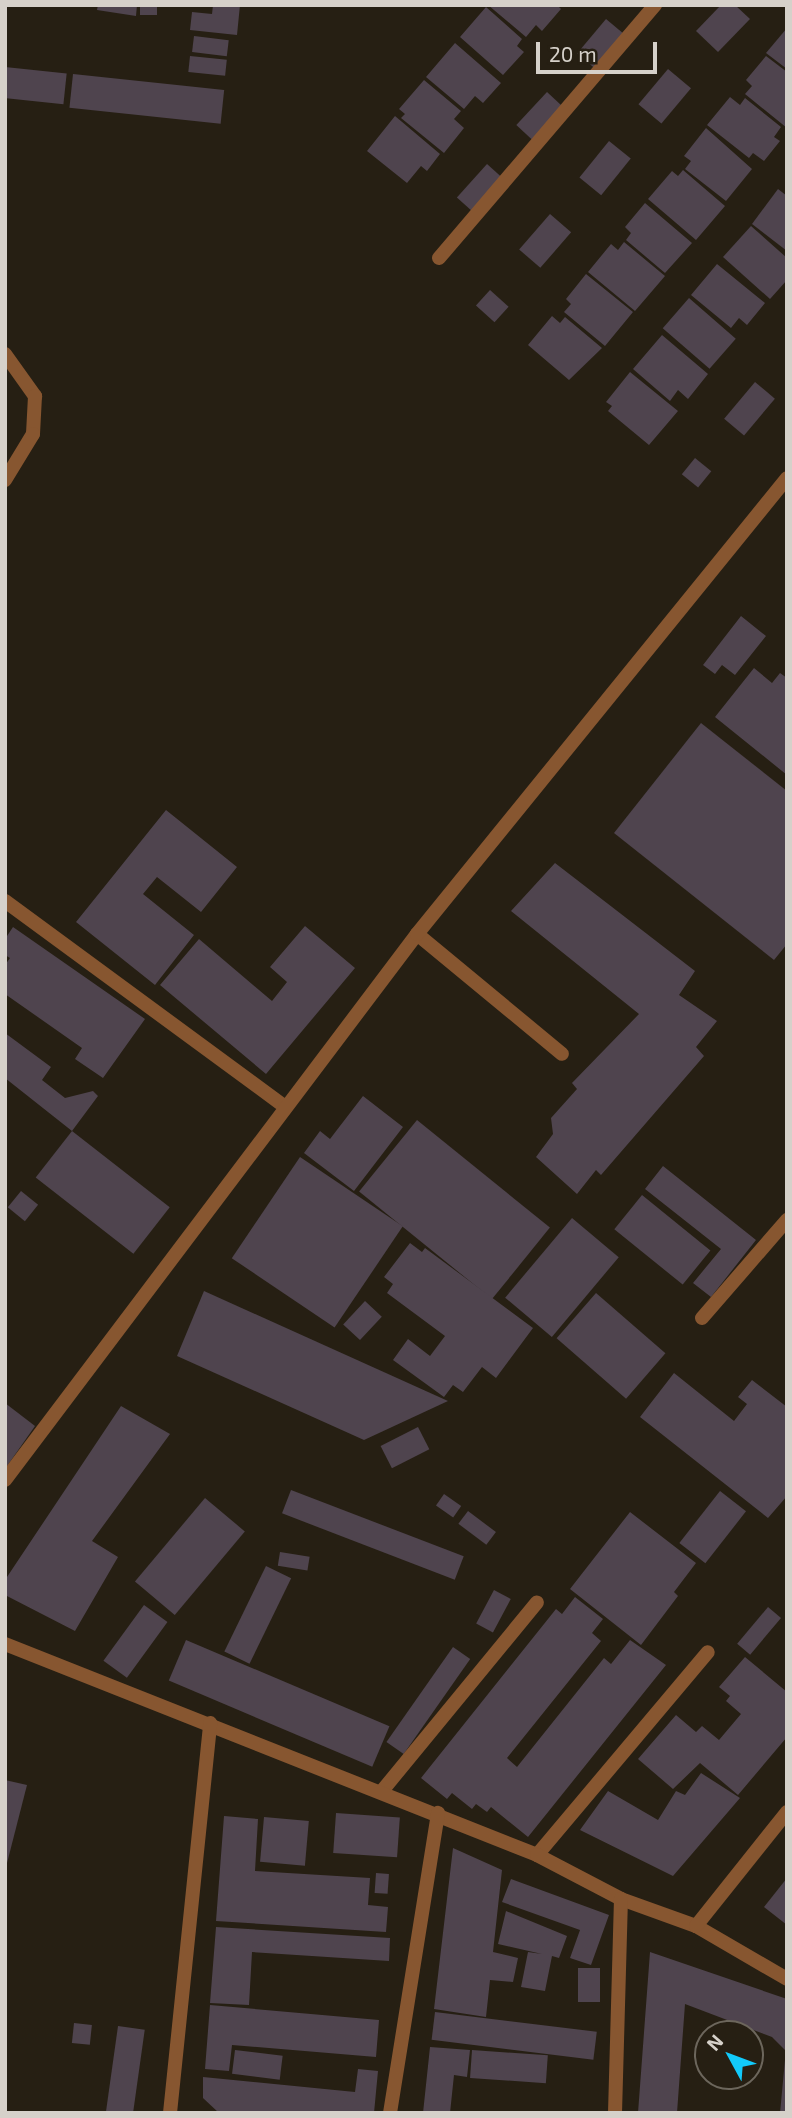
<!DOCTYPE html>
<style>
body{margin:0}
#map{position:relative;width:792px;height:2118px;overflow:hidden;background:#261f13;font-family:"Exo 2",sans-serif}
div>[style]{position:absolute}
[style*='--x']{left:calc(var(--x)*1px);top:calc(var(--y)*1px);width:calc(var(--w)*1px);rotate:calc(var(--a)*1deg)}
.building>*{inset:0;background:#4f444e;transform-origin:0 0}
.service>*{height:14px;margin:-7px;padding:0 7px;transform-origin:7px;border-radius:7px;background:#875630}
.minor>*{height:14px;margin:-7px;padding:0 7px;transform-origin:7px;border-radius:7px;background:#875630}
span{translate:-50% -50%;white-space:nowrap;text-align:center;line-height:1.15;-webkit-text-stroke:7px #261f13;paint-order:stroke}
.frame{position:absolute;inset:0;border:7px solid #d6d1ca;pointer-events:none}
.north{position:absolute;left:694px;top:2020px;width:70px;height:70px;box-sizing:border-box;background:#261f13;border:2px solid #6c665c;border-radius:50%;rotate:311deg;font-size:19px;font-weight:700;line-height:28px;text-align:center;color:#d6d1ca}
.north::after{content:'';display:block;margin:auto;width:24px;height:32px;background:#12cafb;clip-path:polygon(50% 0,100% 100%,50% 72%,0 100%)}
.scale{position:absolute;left:536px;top:42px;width:121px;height:32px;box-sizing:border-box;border:4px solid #d6d1ca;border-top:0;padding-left:9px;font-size:21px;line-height:24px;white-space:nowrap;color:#d6d1ca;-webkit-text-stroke:5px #261f13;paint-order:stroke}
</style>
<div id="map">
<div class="building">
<i style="clip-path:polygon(98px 5px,137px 5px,136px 16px,97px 10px)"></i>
<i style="left:140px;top:5px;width:17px;height:10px"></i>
<i style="clip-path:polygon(213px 5px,240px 5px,237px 35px,190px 30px,192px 12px,212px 14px)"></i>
<i style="clip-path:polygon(488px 5px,557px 5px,561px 9px,542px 31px,536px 25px,526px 37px)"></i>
<i style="clip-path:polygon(721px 5px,735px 5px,750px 19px,718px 52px,696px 31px)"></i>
<i style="clip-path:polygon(486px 7px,522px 39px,517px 46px,524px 52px,503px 75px,460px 37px)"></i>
<i style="left:606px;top:19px;width:25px;height:45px;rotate:40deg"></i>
<i style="clip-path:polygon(787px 28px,787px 69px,766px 53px)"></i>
<i style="left:194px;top:36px;width:35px;height:16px;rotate:7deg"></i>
<i style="clip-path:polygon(455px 43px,501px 83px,483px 103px,475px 96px,464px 109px,426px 77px)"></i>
<i style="left:190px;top:56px;width:37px;height:16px;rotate:6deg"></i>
<i style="clip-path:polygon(766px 56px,787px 72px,787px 128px,745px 94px,752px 86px,746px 80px)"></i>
<i style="left:5px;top:67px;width:62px;height:31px;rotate:6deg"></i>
<i style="left:668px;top:69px;width:30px;height:46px;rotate:40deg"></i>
<i style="left:73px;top:74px;width:152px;height:34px;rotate:6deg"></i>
<i style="clip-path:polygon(424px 80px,461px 111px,454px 119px,464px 128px,444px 153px,401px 118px,405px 114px,399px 109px)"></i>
<i style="left:547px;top:92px;width:25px;height:45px;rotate:43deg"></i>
<i style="clip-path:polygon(730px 97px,740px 105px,745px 98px,781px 127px,774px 137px,780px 141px,764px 161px,753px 153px,749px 158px,707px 125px)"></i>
<i style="clip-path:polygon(395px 116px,440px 154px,427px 171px,421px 166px,407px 183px,367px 151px)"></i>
<i style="clip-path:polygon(706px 128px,752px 169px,726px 201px,685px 169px,691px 161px,684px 156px)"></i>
<i style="left:609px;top:141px;width:28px;height:47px;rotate:39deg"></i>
<i style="left:487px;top:164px;width:24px;height:45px;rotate:42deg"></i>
<i style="clip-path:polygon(683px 170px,725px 206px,696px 240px,648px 199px,672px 171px,678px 176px)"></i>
<i style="clip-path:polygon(778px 189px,787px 196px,787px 251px,752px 224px)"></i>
<i style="clip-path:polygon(645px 203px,692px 243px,665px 273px,626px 240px,631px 233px,625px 227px)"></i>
<i style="left:550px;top:214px;width:28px;height:47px;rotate:41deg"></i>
<i style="clip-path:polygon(751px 226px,787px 258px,787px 280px,770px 299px,723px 257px)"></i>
<i style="clip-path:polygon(624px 242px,665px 276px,635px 311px,588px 272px,611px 244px,618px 250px)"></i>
<i style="clip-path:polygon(717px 264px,765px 303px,747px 325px,739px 318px,731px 328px,691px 295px)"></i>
<i style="clip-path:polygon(586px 274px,633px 312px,605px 346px,564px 312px,571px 304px,566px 299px)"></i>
<i style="left:490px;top:290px;width:25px;height:21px;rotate:42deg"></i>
<i style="left:689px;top:298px;width:62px;height:40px;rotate:41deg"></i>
<i style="clip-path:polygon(552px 316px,560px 323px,565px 317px,602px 348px,569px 380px,528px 345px)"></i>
<i style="clip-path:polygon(662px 335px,708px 374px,688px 399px,678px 390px,670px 401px,633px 369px)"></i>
<i style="clip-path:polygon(630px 372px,678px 411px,649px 445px,608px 411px,612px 406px,606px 402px)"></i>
<i style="left:755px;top:382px;width:26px;height:48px;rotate:40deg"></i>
<i style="left:695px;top:458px;width:21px;height:21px;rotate:39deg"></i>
<i style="clip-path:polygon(741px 616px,766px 636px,735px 675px,722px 665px,715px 674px,703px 665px)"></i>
<i style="clip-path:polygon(754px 668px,772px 683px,780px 673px,787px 678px,787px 775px,715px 717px)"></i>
<i style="clip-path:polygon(701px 723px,787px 791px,787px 944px,774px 960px,614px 833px)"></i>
<i style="clip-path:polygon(166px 810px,237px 867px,201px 912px,157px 877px,143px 894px,194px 935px,155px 985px,76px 922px)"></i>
<i style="clip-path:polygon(555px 863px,695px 971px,679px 995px,717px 1021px,696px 1047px,704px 1056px,601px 1175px,596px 1170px,577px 1194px,536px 1157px,553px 1134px,551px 1118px,577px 1089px,572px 1083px,639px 1014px,511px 911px)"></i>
<i style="clip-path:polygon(305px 926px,355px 968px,266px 1074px,160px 985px,199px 939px,272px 1001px,287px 982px,270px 967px)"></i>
<i style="clip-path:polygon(13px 927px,145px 1019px,103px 1078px,75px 1059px,82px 1048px,5px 994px,5px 965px,10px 958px,5px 955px,5px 939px)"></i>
<i style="clip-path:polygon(5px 1033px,51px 1067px,42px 1080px,65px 1098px,93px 1091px,98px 1096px,72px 1131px,5px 1078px)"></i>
<i style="clip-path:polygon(363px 1096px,403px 1127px,354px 1191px,304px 1153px,320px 1131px,330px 1139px)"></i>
<i style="left:417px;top:1120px;width:171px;height:92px;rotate:39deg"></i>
<i style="left:72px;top:1131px;width:124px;height:59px;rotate:38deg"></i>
<i style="left:300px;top:1157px;width:124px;height:122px;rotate:34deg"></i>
<i style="clip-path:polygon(663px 1166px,756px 1240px,711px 1297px,693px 1283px,721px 1249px,645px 1189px)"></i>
<i style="left:21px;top:1191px;width:22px;height:21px;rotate:39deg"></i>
<i style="left:642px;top:1195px;width:88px;height:44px;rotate:39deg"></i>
<i style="left:572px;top:1218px;width:61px;height:104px;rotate:40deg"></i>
<i style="clip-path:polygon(410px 1243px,422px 1252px,425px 1248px,533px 1328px,496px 1378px,482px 1367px,463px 1392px,453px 1385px,444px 1397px,393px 1360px,408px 1339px,430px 1356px,445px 1336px,387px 1293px,393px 1284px,384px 1277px)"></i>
<i style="clip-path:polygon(204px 1291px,448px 1401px,364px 1440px,177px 1356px)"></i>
<i style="left:596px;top:1293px;width:92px;height:60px;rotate:41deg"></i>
<i style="left:365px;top:1301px;width:23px;height:32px;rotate:43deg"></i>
<i style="clip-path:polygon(674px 1373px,734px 1421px,747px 1404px,738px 1397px,752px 1380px,787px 1407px,787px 1496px,768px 1518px,640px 1417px)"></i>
<i style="clip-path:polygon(5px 1403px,35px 1426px,5px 1469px)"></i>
<i style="clip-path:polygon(121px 1406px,170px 1434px,92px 1541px,118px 1557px,75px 1631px,5px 1595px,5px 1580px)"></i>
<i style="left:418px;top:1427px;width:25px;height:42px;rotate:63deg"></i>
<i style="left:291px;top:1490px;width:185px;height:25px;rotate:21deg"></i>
<i style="left:720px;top:1491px;width:33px;height:66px;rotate:38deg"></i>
<i style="left:444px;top:1494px;width:21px;height:14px;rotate:35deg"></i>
<i style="left:205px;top:1498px;width:52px;height:109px;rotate:40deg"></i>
<i style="left:468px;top:1511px;width:35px;height:16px;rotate:37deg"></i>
<i style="clip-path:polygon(630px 1512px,696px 1563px,674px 1592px,678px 1596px,641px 1645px,570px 1589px)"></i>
<i style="left:280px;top:1552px;width:30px;height:14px;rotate:9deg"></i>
<i style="left:266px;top:1566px;width:28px;height:95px;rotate:26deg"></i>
<i style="left:494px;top:1590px;width:19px;height:38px;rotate:28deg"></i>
<i style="clip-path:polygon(575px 1597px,603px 1619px,592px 1633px,601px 1641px,507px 1758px,517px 1767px,604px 1658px,611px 1664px,630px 1640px,666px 1665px,528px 1837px,491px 1807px,487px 1812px,476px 1804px,472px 1809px,452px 1793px,447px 1799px,421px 1778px,556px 1609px,562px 1614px)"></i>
<i style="left:144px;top:1605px;width:29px;height:69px;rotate:36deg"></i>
<i style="left:768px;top:1607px;width:17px;height:48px;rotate:40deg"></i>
<i style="left:186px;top:1640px;width:221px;height:44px;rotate:23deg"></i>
<i style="left:453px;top:1647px;width:21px;height:116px;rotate:35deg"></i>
<i style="clip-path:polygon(745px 1657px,787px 1692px,787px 1737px,738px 1795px,700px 1763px,673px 1789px,638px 1759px,676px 1715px,696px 1732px,702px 1726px,719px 1740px,741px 1714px,726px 1701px,730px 1696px,719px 1687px)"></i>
<i style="clip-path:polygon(701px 1773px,740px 1798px,673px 1876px,580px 1830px,608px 1791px,658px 1820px,676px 1791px,685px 1795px)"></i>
<i style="clip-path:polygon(5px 1780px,27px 1785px,6px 1867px,5px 1867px)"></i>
<i style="left:336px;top:1813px;width:64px;height:40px;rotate:4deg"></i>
<i style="clip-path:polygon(224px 1816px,258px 1819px,255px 1871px,370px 1878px,368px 1905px,388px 1907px,386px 1932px,216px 1921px)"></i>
<i style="left:264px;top:1817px;width:45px;height:45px;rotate:5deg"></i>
<i style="clip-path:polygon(453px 1848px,502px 1870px,493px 1952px,518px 1958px,513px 1982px,490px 1980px,486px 2017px,434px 2009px)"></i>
<i style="left:376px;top:1873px;width:13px;height:20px;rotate:4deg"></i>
<i style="clip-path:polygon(787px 1878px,787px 1925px,764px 1907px)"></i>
<i style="clip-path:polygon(511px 1879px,609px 1915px,591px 1965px,570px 1958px,580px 1930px,502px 1902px)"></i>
<i style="clip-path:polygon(506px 1911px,567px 1936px,559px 1958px,552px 1956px,545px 1991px,521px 1987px,528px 1952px,542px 1954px,498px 1944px)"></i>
<i style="clip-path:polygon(216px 1927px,390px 1938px,389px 1961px,252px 1952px,249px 2005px,210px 2003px)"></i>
<i style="clip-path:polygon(650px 1952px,787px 1999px,787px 2052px,772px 2037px,685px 2004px,677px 2113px,638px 2113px)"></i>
<i style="left:578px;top:1968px;width:22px;height:34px"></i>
<i style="clip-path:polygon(210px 2005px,379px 2020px,376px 2057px,232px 2045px,229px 2071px,205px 2069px)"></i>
<i style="left:435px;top:2012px;width:163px;height:28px;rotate:7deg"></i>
<i style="left:74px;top:2023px;width:18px;height:20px;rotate:6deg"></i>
<i style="left:118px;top:2026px;width:27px;height:88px;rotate:8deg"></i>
<i style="clip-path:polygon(430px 2047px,470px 2050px,467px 2077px,454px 2075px,450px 2113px,423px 2113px)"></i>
<i style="left:235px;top:2050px;width:48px;height:24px;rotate:7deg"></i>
<i style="left:472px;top:2050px;width:76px;height:28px;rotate:4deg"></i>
<i style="clip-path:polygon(785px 2060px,787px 2113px,780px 2113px)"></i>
<i style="clip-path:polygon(358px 2069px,378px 2071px,374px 2113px,219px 2113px,203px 2098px,203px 2077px,355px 2092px)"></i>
</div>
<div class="service">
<i style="--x:439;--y:258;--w:333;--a:-49.5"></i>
<i style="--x:5;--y:354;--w:52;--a:54.5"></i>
<i style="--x:35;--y:396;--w:38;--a:93"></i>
<i style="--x:33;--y:434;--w:54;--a:121.3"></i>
<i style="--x:5;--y:901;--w:348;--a:36.3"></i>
<i style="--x:417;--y:934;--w:188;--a:39.6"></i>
<i style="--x:382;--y:1791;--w:244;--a:-50.6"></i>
<i style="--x:537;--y:1855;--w:265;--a:-49.9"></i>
</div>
<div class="minor">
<i style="--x:702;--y:1318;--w:130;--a:-49.1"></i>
<i style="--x:5;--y:1480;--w:684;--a:-52.96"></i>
<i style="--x:417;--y:934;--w:587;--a:-50.94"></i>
<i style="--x:5;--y:1644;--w:572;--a:21.63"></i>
<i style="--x:537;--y:1855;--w:95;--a:27.6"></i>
<i style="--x:621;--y:1899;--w:80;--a:19.8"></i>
<i style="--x:696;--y:1926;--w:105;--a:30.2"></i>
<i style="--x:696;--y:1926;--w:146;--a:-51.4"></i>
<i style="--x:170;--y:2113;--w:392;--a:-84.1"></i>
<i style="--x:390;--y:2113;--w:304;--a:-80.9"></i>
<i style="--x:615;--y:2113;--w:214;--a:-88.4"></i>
</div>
<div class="frame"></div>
<div class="north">N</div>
<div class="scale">20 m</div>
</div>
